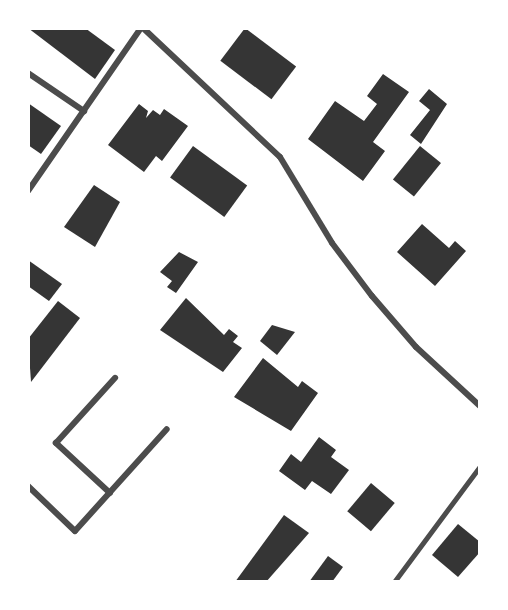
<!DOCTYPE html>
<style>
body{margin:0}
#map{position:relative;width:508px;height:610px;overflow:hidden;background:#fff;font-family:Raleway,sans-serif}
div>[style]{position:absolute}
[style*='--x']{left:calc(var(--x)*1px);top:calc(var(--y)*1px);width:calc(var(--w)*1px);rotate:calc(var(--a)*1deg)}
.building>*{inset:0;background:#353535;transform-origin:0 0}
.service>*{height:4.5px;margin:-2.25px;padding:0 2.25px;transform-origin:2.25px;border-radius:2.25px;background:#4c4c4c}
.minor>*{height:6px;margin:-3px;padding:0 3px;transform-origin:3px;border-radius:3px;background:#4c4c4c}
span{translate:-50% -50%;white-space:nowrap;text-align:center;line-height:1.15;-webkit-text-stroke:6px #fff;paint-order:stroke}
.frame{position:absolute;inset:0;border:30px solid #fff;pointer-events:none}
</style>
<div id="map">
<div class="building">
<i style="clip-path:polygon(28px 28px,85px 28px,115px 50px,95px 79px)"></i>
<i style="left:245px;top:28px;width:64px;height:41px;rotate:37deg"></i>
<i style="clip-path:polygon(383px 74px,409px 92px,373px 142px,385px 151px,363px 181px,308px 139px,335px 101px,364px 121px,377px 104px,367px 96px)"></i>
<i style="clip-path:polygon(429px 89px,447px 104px,421px 144px,410px 135px,430px 110px,419px 101px)"></i>
<i style="clip-path:polygon(28px 103px,61px 126px,41px 154px,28px 145px)"></i>
<i style="clip-path:polygon(139px 104px,148px 111px,146px 118px,153px 110px,160px 115px,164px 109px,188px 126px,162px 161px,156px 156px,144px 172px,108px 145px)"></i>
<i style="left:193px;top:146px;width:67px;height:39px;rotate:36deg"></i>
<i style="left:420px;top:146px;width:27px;height:43px;rotate:39deg"></i>
<i style="clip-path:polygon(94px 185px,120px 202px,95px 247px,64px 227px)"></i>
<i style="clip-path:polygon(422px 224px,449px 248px,455px 241px,466px 251px,435px 286px,397px 252px)"></i>
<i style="clip-path:polygon(179px 252px,198px 262px,176px 293px,167px 287px,172px 281px,160px 272px)"></i>
<i style="clip-path:polygon(28px 260px,62px 284px,49px 301px,28px 286px)"></i>
<i style="clip-path:polygon(186px 298px,224px 335px,229px 329px,238px 336px,233px 342px,242px 348px,223px 372px,160px 330px)"></i>
<i style="clip-path:polygon(58px 301px,80px 318px,31px 382px,28px 339px)"></i>
<i style="clip-path:polygon(272px 325px,295px 332px,277px 355px,260px 341px)"></i>
<i style="clip-path:polygon(263px 358px,298px 387px,302px 381px,318px 393px,291px 431px,234px 397px)"></i>
<i style="clip-path:polygon(319px 437px,336px 450px,331px 457px,349px 470px,331px 494px,312px 481px,305px 490px,279px 471px,291px 454px,301px 462px)"></i>
<i style="left:371px;top:483px;width:31px;height:37px;rotate:40deg"></i>
<i style="clip-path:polygon(284px 515px,309px 533px,266px 582px,235px 582px)"></i>
<i style="clip-path:polygon(458px 524px,480px 542px,480px 552px,458px 577px,432px 555px)"></i>
<i style="clip-path:polygon(328px 556px,343px 567px,332px 582px,309px 582px)"></i>
</div>
<div class="service">
<i style="--x:394;--y:582;--w:144;--a:-53.4"></i>
</div>
<div class="minor">
<i style="--x:143;--y:28;--w:188;--a:43.3"></i>
<i style="--x:280;--y:157;--w:100;--a:58.8"></i>
<i style="--x:332;--y:243;--w:66;--a:53"></i>
<i style="--x:372;--y:296;--w:67;--a:49.2"></i>
<i style="--x:416;--y:347;--w:87;--a:42.7"></i>
<i style="--x:28;--y:73;--w:68;--a:34.2"></i>
<i style="--x:28;--y:191;--w:198;--a:-55.3"></i>
<i style="--x:28;--y:486;--w:65;--a:43.8"></i>
<i style="--x:75;--y:531;--w:137;--a:-48"></i>
<i style="--x:110;--y:493;--w:74;--a:-137.2"></i>
<i style="--x:56;--y:443;--w:88;--a:-47.8"></i>
</div>
<div class="frame"></div>
</div>
